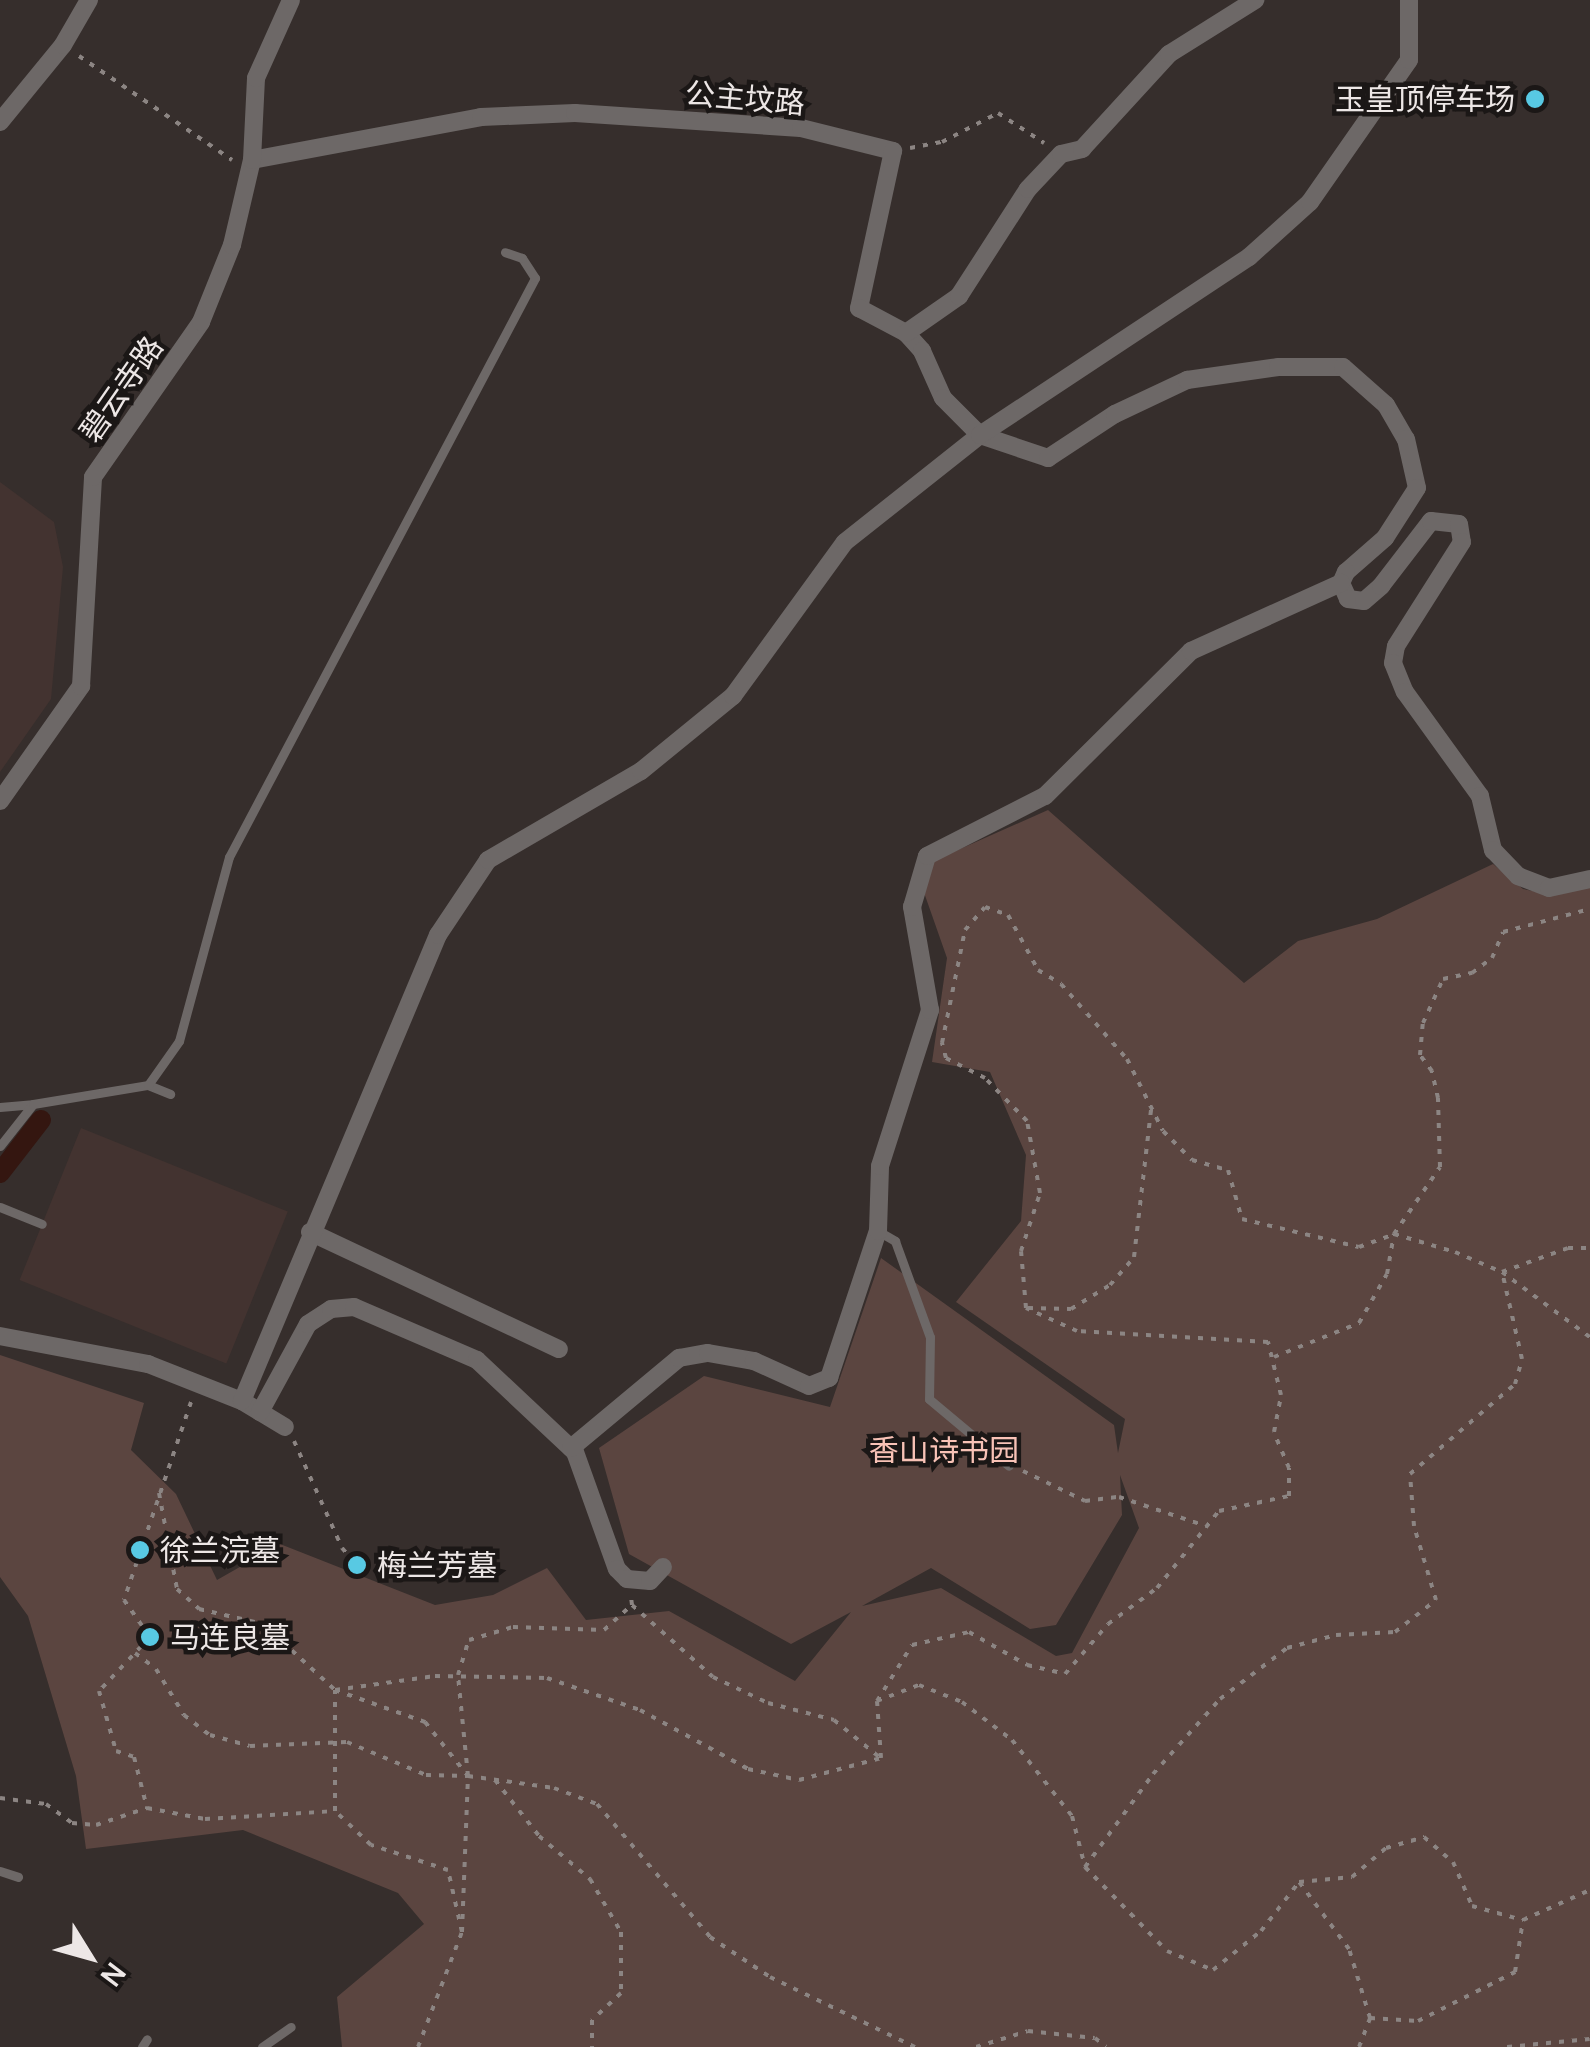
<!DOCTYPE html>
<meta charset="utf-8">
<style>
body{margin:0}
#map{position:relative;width:1590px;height:2047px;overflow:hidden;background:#362e2c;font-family:Manrope,"Noto Sans SC",sans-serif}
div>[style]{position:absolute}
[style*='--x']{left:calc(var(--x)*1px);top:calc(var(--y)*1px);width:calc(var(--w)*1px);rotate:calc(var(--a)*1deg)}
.built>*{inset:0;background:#433330;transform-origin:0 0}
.green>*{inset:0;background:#5b4540}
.canal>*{height:20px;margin:-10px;padding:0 10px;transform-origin:10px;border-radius:10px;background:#341610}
.path>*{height:4px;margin-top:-2px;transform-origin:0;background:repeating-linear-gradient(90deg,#8c8583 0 5px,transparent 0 13px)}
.lane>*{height:9px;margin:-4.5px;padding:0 4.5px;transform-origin:4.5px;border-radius:4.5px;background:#6d6867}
.street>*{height:18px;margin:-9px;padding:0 9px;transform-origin:9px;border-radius:9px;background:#6d6867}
.dots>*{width:28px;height:28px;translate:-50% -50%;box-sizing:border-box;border:5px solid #1b1716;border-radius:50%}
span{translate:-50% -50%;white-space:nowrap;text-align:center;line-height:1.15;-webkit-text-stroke:9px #1b1716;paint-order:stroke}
.street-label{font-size:30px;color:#ede7e6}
.poi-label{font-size:30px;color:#ede7e6}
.right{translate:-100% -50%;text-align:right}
.left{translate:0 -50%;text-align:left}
.park-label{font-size:30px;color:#f8c2b6}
.north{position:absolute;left:40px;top:1907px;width:100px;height:100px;-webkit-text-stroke:8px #1b1716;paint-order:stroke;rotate:127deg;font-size:28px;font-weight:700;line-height:40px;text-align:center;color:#ede7e6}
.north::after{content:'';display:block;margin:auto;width:35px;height:45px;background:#ede7e6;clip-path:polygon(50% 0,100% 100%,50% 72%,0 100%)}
</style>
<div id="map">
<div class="built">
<i style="clip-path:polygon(0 482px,54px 522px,63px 567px,51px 699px,0 772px)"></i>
<i style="left:81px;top:1128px;width:223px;height:164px;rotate:22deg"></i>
</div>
<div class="green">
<i style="clip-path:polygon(evenodd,1048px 810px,1244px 983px,1298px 941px,1377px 919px,1493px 864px,1523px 889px,1553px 895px,1590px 885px,1590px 2047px,342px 2047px,337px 1997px,424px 1924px,398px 1893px,243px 1830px,86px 1849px,76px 1776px,28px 1616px,0 1577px,0 1355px,144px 1403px,131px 1450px,176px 1494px,217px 1580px,280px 1544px,435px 1605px,493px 1595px,547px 1568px,586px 1620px,669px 1611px,795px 1681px,851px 1612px,791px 1644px,629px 1554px,599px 1448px,704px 1376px,830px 1407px,881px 1258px,1114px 1425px,1118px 1453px,1125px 1419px,956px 1302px,1021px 1221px,1026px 1155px,990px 1072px,932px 1062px,947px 958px,921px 884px,933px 861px,1048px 810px,1120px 1475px,1139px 1528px,1072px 1653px,1056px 1656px,941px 1588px,862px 1606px,931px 1568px,1030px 1629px,1056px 1625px,1122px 1515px,1120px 1475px)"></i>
</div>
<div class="canal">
<i style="--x:0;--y:1173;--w:67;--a:-52.3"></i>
</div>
<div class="path">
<i style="--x:79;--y:56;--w:185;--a:34.2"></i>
<i style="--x:910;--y:148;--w:33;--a:-11"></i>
<i style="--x:942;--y:142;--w:63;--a:-27.4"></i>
<i style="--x:998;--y:113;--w:55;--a:33.1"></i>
<i style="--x:1028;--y:1308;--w:43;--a:1.3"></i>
<i style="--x:1071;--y:1309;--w:46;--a:-31.6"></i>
<i style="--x:1110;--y:1285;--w:37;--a:-49"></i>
<i style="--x:1134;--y:1257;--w:149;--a:-83.4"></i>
<i style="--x:1274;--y:1357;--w:92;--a:-21.8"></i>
<i style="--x:1359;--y:1323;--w:56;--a:-60.3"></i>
<i style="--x:1387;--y:1274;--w:41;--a:-80.1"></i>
<i style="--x:1394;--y:1234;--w:81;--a:-55.5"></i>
<i style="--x:1440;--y:1167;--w:69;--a:-91.7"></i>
<i style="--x:1438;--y:1098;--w:28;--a:-103"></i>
<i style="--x:1432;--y:1071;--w:20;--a:-127"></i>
<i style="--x:1420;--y:1055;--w:32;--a:-85"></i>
<i style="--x:1423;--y:1023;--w:48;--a:-65.6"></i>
<i style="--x:1443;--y:979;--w:30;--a:-12"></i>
<i style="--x:1472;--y:973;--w:25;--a:-37"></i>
<i style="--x:1492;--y:958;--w:28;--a:-67"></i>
<i style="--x:1503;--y:932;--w:90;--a:-14.8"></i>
<i style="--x:191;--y:1402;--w:209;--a:108.7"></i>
<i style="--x:124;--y:1600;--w:45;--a:54.9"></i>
<i style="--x:150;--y:1637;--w:74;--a:133.4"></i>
<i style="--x:99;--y:1691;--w:62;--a:74.2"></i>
<i style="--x:116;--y:1751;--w:19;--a:18"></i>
<i style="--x:134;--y:1757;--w:53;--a:75.7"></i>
<i style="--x:147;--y:1808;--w:59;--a:10.7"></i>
<i style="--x:205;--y:1819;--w:129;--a:-3.5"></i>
<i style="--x:294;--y:1441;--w:117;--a:65.8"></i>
<i style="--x:342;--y:1548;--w:23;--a:49"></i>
<i style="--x:1023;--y:1471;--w:69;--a:25.8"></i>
<i style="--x:1085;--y:1501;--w:34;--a:-7"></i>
<i style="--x:1119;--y:1497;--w:92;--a:18.4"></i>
<i style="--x:159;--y:1493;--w:98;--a:79.4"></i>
<i style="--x:177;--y:1589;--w:30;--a:42"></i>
<i style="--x:199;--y:1609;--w:66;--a:13.2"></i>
<i style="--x:263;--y:1624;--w:98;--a:42.5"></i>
<i style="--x:335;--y:1690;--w:96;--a:19.6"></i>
<i style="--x:425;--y:1722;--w:69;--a:51.5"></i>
<i style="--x:468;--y:1776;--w:87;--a:7.9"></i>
<i style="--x:554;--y:1788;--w:46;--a:20.4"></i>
<i style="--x:597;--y:1804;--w:175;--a:49.6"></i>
<i style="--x:710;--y:1937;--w:72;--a:33.7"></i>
<i style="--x:770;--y:1977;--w:161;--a:25.8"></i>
<i style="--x:632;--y:1605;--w:108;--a:41.6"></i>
<i style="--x:713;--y:1677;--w:61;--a:25.3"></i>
<i style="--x:768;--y:1703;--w:68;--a:14.4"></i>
<i style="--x:834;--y:1720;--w:58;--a:39.4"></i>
<i style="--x:135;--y:1653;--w:26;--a:37"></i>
<i style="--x:156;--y:1669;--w:54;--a:58.7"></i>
<i style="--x:184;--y:1715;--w:33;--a:38"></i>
<i style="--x:210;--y:1735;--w:41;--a:15.4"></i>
<i style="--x:250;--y:1746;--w:97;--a:-2.4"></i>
<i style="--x:347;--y:1742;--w:86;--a:22.7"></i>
<i style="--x:426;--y:1775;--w:42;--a:1.4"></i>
<i style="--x:877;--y:1701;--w:66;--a:-58"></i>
<i style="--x:912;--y:1645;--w:58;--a:-12.8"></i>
<i style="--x:969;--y:1632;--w:67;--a:29.6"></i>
<i style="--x:1027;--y:1665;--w:39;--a:13"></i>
<i style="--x:1065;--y:1674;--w:66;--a:-49.3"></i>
<i style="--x:1108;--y:1624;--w:61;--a:-36.3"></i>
<i style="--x:1157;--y:1588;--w:99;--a:-51.2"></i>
<i style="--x:1219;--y:1511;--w:72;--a:-12.1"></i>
<i style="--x:1289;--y:1496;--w:28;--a:-90"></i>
<i style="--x:1289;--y:1468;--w:39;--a:-113"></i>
<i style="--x:1274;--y:1432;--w:38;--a:-79"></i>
<i style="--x:1281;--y:1395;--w:55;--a:-103.8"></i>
<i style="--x:1268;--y:1342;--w:191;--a:-176.7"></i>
<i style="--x:1077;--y:1331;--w:56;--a:-155.7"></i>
<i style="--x:1026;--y:1308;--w:57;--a:-95"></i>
<i style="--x:1021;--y:1251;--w:61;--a:-71.9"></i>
<i style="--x:1040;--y:1193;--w:73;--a:-100.2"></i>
<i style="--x:1027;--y:1121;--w:60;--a:-134.3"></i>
<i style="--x:985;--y:1078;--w:44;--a:-152.9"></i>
<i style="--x:946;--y:1058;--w:16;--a:-105"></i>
<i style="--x:942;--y:1043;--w:115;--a:-78.5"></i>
<i style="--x:965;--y:930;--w:30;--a:-49"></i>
<i style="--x:985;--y:907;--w:24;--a:19"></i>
<i style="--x:1008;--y:915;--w:63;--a:61.4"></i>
<i style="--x:1038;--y:970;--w:27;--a:31"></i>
<i style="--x:1061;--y:984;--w:100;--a:48.7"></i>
<i style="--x:1127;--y:1059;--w:80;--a:63.4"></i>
<i style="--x:1163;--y:1131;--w:41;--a:45"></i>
<i style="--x:1192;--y:1160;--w:37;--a:16"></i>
<i style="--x:1228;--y:1170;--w:51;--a:74.1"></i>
<i style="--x:1242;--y:1219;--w:120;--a:13.5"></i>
<i style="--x:1359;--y:1247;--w:37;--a:-20"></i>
<i style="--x:1394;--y:1234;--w:64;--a:16.4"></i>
<i style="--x:1455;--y:1252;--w:51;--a:23.1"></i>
<i style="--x:1502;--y:1272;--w:109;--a:36.5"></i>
<i style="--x:495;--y:1780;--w:71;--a:51.8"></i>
<i style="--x:539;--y:1836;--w:67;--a:40.1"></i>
<i style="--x:590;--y:1879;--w:61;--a:59.7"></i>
<i style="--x:621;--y:1932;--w:61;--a:90"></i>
<i style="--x:621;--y:1993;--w:40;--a:137"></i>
<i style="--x:592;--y:2020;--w:27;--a:90"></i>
<i style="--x:0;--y:1798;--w:46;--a:7.4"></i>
<i style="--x:46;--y:1804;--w:32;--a:36"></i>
<i style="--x:72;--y:1823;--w:24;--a:5"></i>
<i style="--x:96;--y:1825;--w:54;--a:-18.4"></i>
<i style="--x:1085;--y:1867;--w:115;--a:-53.8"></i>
<i style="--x:1153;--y:1774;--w:101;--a:-48.2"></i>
<i style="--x:1220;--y:1699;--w:84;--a:-37.3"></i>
<i style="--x:1287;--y:1648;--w:51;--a:-14.9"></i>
<i style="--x:1336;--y:1635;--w:59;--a:-2.9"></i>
<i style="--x:1395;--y:1632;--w:52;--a:-38"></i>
<i style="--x:1436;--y:1600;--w:77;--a:-106.6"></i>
<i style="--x:1414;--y:1526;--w:52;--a:-94.4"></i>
<i style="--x:1410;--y:1474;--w:138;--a:-40.6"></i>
<i style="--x:1515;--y:1384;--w:26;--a:-74"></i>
<i style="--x:1522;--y:1359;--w:89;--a:-102.9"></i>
<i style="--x:1502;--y:1272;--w:70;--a:-20"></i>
<i style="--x:1568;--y:1248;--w:22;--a:0"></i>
<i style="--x:462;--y:1932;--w:64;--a:-102.7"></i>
<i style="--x:448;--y:1870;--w:81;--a:-162"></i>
<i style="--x:371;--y:1845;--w:50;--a:-136.6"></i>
<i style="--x:335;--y:1811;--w:121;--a:-90"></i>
<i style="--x:335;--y:1690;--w:101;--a:-8"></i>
<i style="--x:435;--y:1676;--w:112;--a:1"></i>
<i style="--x:547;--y:1678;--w:98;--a:19"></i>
<i style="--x:640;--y:1710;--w:123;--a:28.6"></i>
<i style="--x:748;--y:1769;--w:52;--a:12.2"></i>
<i style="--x:799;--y:1780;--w:85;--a:-15"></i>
<i style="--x:881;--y:1758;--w:57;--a:-94"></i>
<i style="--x:877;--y:1701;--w:45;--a:-20.9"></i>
<i style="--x:919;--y:1685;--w:46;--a:21.6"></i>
<i style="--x:962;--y:1702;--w:63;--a:37.2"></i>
<i style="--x:1012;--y:1740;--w:97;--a:51.7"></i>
<i style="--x:1072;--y:1816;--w:53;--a:75.7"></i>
<i style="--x:1085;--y:1867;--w:117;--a:45.7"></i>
<i style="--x:1167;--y:1951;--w:50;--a:22.4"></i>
<i style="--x:1213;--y:1970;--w:62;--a:-39.1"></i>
<i style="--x:1261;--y:1931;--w:62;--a:-52.2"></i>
<i style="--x:1370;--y:2018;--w:72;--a:-106.9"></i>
<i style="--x:1349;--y:1949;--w:84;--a:-126.7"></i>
<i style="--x:1299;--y:1882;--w:53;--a:-5.4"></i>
<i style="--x:1352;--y:1877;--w:45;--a:-40.5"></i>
<i style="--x:1386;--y:1848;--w:40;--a:-16"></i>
<i style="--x:1424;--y:1837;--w:38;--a:41"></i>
<i style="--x:1453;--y:1862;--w:48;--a:66.6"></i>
<i style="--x:1472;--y:1906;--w:53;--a:15.4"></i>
<i style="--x:418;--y:2047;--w:123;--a:-69.1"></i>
<i style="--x:462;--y:1932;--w:156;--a:-87.8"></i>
<i style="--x:468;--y:1776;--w:101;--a:-95.7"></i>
<i style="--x:458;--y:1675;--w:37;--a:-73"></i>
<i style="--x:469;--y:1640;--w:46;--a:-16.5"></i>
<i style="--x:513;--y:1627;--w:91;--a:1.9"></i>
<i style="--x:604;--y:1630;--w:38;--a:-42"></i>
<i style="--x:632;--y:1605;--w:8;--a:-97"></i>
<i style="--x:976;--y:2047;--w:54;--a:-17.1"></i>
<i style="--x:1028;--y:2031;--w:67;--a:6"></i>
<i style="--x:1095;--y:2038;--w:14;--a:39"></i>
<i style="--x:1359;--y:2047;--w:31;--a:-69"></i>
<i style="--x:1370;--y:2018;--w:48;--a:3.6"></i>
<i style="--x:1418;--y:2021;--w:109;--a:-26.8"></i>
<i style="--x:1515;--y:1972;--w:53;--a:-81.3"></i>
<i style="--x:1523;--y:1920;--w:73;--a:-24.1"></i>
<i style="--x:1507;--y:2047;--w:83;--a:-5.5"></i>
</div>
<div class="lane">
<i style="--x:148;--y:1085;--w:24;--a:22"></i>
<i style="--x:0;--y:1107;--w:32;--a:-5"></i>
<i style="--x:0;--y:1146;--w:53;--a:-51.8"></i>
<i style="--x:33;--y:1104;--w:117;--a:-9.4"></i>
<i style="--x:148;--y:1085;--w:54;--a:-54.8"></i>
<i style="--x:179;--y:1041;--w:191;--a:-74.8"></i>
<i style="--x:229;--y:857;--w:655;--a:-62.14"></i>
<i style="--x:535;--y:278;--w:24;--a:-123"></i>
<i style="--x:522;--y:258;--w:18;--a:-161"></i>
<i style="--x:0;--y:1207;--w:45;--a:22"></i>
<i style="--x:878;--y:1231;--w:20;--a:30"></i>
<i style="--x:895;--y:1241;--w:102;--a:70"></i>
<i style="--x:930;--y:1337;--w:62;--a:90.9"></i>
<i style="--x:929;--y:1399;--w:104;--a:39.9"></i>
<i style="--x:0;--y:1871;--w:19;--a:18"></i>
<i style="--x:142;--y:2047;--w:9;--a:-58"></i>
<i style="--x:262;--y:2047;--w:35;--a:-35"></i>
</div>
<div class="street">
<i style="--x:0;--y:122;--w:99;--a:-50.7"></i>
<i style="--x:63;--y:45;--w:52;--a:-60"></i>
<i style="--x:252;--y:160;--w:233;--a:-10.6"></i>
<i style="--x:481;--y:117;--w:94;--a:-2.4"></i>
<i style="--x:575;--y:113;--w:226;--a:3.8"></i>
<i style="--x:801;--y:128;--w:95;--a:14"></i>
<i style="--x:893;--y:151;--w:161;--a:102.2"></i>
<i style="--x:859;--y:308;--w:53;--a:28"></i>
<i style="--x:906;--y:333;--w:24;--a:48"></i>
<i style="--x:922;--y:351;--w:51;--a:65.9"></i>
<i style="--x:943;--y:398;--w:52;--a:45"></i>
<i style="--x:980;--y:435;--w:72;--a:18.7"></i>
<i style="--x:1048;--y:458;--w:80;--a:-33.3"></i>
<i style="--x:1115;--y:414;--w:80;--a:-25.3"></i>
<i style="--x:1187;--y:380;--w:92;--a:-8.1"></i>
<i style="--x:1278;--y:367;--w:65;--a:0"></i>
<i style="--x:1343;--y:367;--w:57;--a:41.5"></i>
<i style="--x:1386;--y:405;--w:39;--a:60"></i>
<i style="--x:1406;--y:439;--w:50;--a:77.3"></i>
<i style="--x:1417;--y:488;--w:59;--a:122.6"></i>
<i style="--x:1385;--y:538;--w:52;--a:138.9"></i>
<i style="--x:1346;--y:572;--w:12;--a:114"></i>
<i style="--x:1341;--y:583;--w:17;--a:66"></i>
<i style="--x:1348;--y:599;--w:16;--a:7"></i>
<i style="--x:1364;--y:601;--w:23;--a:-41"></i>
<i style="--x:1381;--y:586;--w:82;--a:-52.4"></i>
<i style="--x:1431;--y:521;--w:28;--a:6"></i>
<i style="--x:1459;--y:524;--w:18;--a:81"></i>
<i style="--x:1462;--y:542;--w:123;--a:122.4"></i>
<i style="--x:1396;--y:646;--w:17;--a:100"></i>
<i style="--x:1393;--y:663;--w:31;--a:68"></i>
<i style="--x:1405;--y:692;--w:128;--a:54.2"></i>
<i style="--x:1480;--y:796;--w:56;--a:76.5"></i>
<i style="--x:1493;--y:850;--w:36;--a:46"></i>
<i style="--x:1518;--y:876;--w:33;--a:21"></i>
<i style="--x:1549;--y:888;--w:42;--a:-12.4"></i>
<i style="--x:906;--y:333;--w:65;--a:-34.9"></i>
<i style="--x:959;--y:296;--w:127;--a:-57.2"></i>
<i style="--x:1028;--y:189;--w:48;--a:-46.7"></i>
<i style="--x:1061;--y:154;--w:22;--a:-13"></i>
<i style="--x:1082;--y:149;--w:129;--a:-47.5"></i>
<i style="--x:1169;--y:54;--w:102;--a:-32.1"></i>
<i style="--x:0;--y:801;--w:141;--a:-54.8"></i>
<i style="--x:81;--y:686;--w:209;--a:-86.7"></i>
<i style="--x:93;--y:477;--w:189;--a:-55.1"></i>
<i style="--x:201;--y:322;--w:83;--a:-68.1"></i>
<i style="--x:232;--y:245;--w:87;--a:-76.8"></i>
<i style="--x:252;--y:160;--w:82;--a:-87.2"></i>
<i style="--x:256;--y:78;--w:85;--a:-65.8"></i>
<i style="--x:310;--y:1232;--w:275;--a:25.2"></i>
<i style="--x:0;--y:1336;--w:151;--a:10.7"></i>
<i style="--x:148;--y:1364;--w:101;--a:21.5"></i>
<i style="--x:242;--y:1401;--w:50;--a:31.2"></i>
<i style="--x:242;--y:1401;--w:506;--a:-67.19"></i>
<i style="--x:438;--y:935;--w:90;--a:-56.3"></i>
<i style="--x:488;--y:860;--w:177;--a:-30.2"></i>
<i style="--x:641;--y:771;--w:119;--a:-39.2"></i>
<i style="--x:733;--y:696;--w:190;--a:-54"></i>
<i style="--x:845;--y:542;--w:172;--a:-38.4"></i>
<i style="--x:980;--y:435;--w:323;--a:-33.5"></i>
<i style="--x:1249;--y:257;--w:82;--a:-42"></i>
<i style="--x:1310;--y:202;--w:173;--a:-55.1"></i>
<i style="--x:1409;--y:60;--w:60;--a:-90"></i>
<i style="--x:260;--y:1412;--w:100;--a:-61.4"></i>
<i style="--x:308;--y:1324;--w:27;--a:-33"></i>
<i style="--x:331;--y:1309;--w:23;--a:-5"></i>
<i style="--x:354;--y:1307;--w:134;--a:23.3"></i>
<i style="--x:477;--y:1360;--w:134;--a:43.2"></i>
<i style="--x:575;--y:1452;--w:124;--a:70.3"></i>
<i style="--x:617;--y:1569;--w:14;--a:45"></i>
<i style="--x:627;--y:1579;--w:23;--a:5"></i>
<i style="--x:650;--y:1581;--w:19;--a:-47"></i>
<i style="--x:571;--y:1448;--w:141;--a:-39.8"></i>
<i style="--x:679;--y:1358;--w:29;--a:-10"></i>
<i style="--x:708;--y:1353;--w:47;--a:9.9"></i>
<i style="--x:754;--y:1361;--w:60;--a:24.4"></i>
<i style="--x:809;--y:1386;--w:22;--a:-22"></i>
<i style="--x:829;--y:1378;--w:155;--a:-71.6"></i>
<i style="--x:878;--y:1231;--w:65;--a:-88.2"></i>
<i style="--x:880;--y:1166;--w:164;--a:-72.2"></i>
<i style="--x:930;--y:1010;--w:105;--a:-99.9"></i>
<i style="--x:912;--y:907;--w:53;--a:-73.6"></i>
<i style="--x:927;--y:856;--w:132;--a:-27"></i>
<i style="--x:1045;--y:796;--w:206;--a:-44.8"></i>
<i style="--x:1191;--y:651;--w:165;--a:-24.4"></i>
</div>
<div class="dots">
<i style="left:1535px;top:99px;background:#58c9e3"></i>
<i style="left:140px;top:1550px;background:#58c9e3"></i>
<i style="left:357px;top:1565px;background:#58c9e3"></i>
<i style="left:150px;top:1637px;background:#58c9e3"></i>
</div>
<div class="street-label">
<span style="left:745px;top:98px;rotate:5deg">公主坟路</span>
<span style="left:121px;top:389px;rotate:-55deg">碧云寺路</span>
</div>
<div class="poi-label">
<span class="right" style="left:1515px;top:99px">玉皇顶停车场</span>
<span class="left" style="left:160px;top:1550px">徐兰浣墓</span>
<span class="left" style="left:377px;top:1565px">梅兰芳墓</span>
<span class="left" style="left:170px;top:1637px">马连良墓</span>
</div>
<div class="park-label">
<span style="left:944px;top:1450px">香山诗书园</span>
</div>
<div class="north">N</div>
</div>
